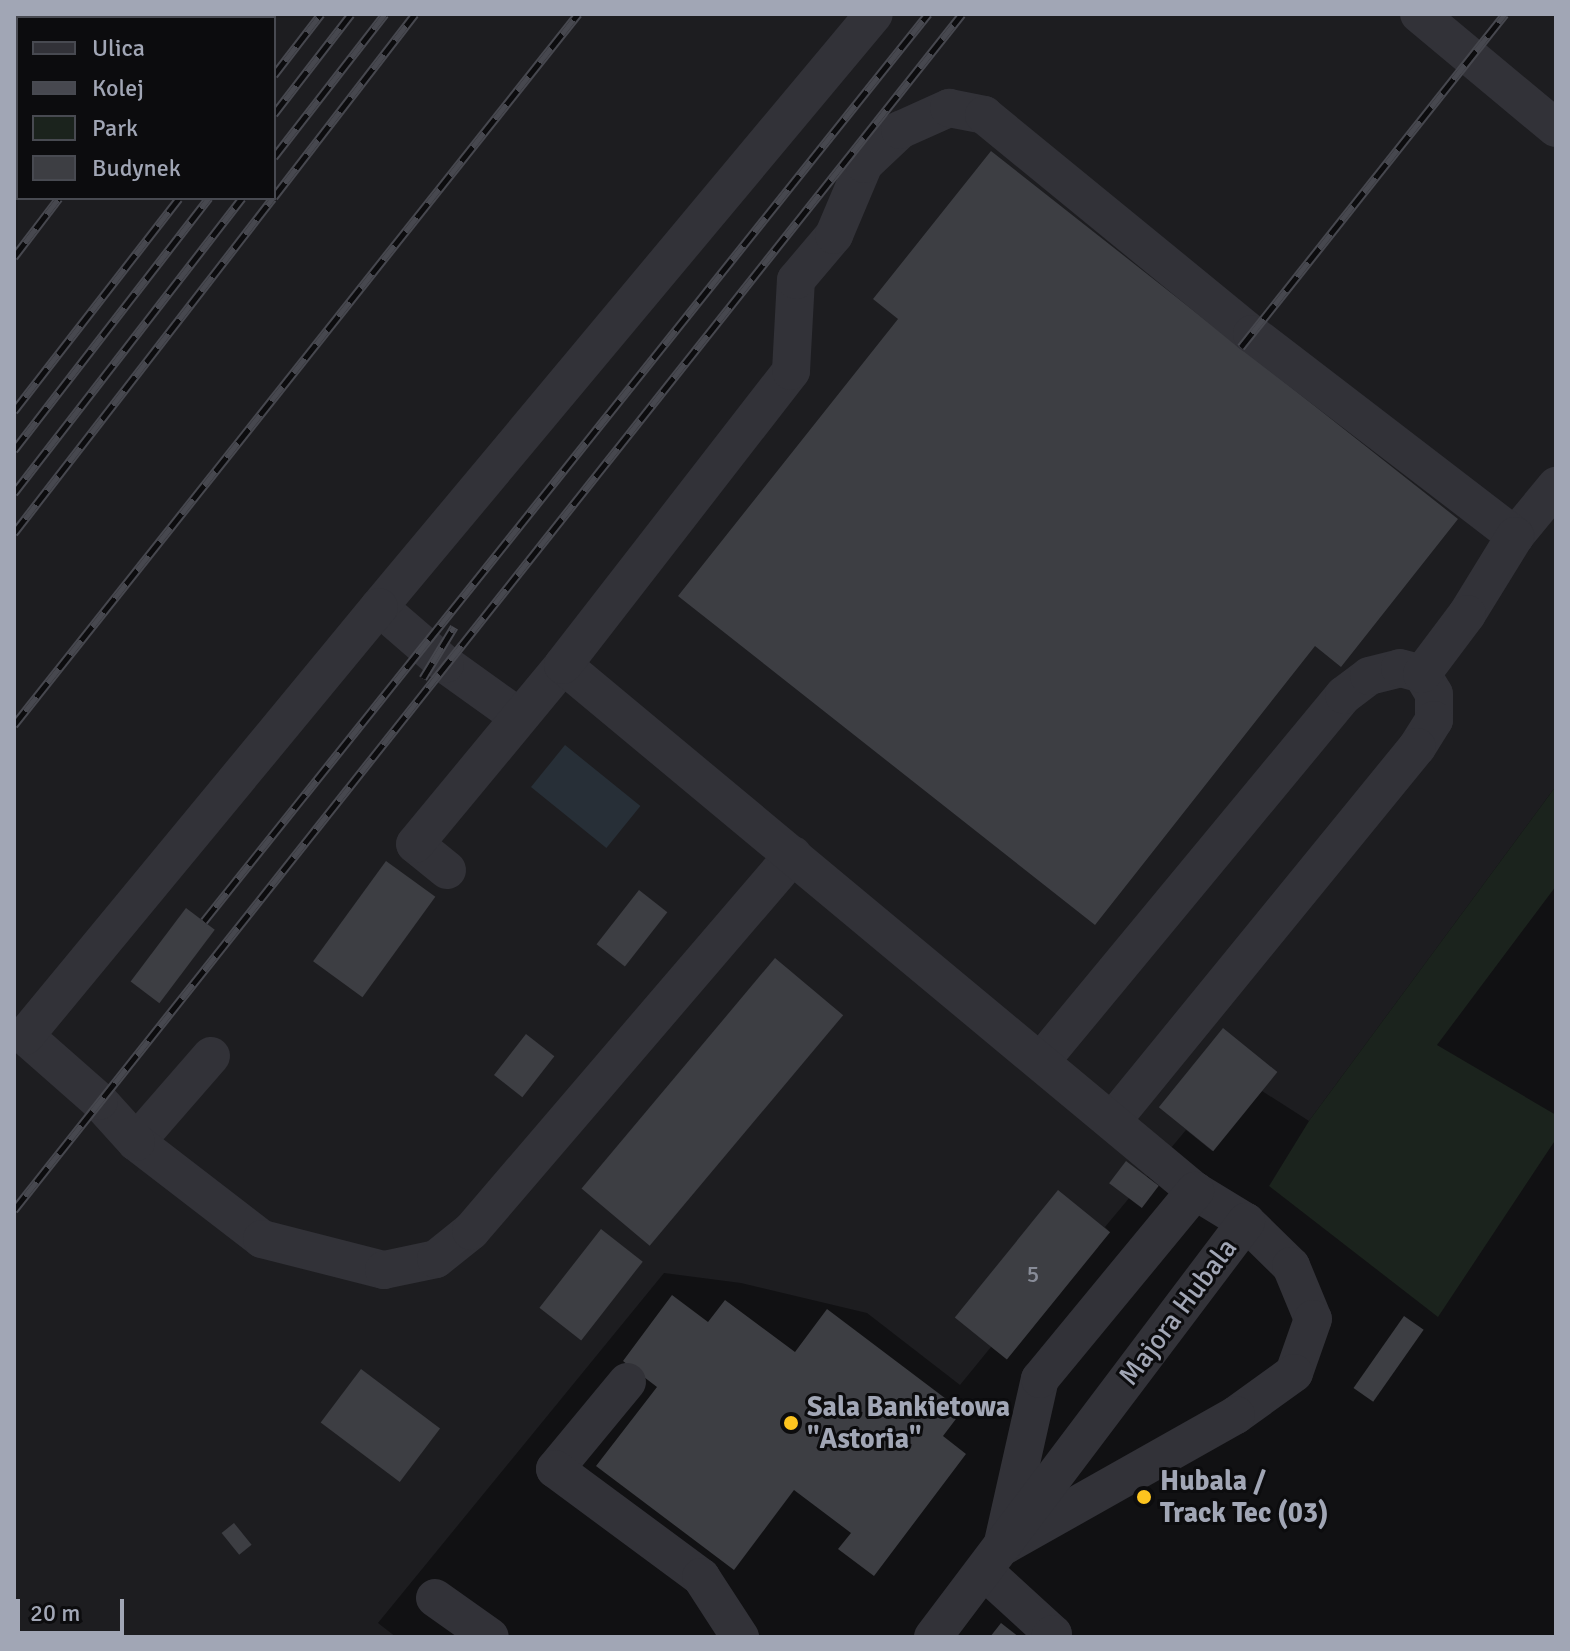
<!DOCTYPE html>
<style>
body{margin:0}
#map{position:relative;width:1570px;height:1651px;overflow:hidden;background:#111113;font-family:Signika,sans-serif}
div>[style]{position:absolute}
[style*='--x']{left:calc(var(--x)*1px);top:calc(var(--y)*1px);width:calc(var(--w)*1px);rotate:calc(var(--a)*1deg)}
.built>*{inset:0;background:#1d1d20}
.green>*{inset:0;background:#1b231d}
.water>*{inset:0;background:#272f37;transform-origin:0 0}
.building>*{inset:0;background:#3d3e43;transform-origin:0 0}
.minor>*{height:38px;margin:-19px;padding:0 19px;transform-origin:19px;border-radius:19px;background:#323238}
.rail>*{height:9px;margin-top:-4.5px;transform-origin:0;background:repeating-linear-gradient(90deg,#0c0c0e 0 18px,#47484f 0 36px);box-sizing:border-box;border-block:2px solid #47484f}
.dots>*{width:22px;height:22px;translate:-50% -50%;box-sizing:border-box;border:4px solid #0c0c0e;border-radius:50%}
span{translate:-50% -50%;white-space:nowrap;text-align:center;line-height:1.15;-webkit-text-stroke:6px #0c0c0e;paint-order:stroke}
.number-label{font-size:24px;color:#888c98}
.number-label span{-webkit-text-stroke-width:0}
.street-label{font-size:28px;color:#a1a6b5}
.poi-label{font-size:28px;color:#a1a6b5;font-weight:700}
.left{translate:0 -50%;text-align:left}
.frame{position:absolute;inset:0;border:16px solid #a1a6b5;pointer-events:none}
.legend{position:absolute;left:16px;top:16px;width:260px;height:184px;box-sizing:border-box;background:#0c0c0e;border:2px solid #484a51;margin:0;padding:10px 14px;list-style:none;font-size:24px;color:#a1a6b5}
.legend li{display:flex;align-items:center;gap:16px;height:40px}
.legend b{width:40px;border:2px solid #484a51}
.scale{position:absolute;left:16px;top:1599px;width:108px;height:36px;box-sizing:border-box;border:4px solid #a1a6b5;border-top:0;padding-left:10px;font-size:24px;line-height:28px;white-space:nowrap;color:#a1a6b5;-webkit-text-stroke:6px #0c0c0e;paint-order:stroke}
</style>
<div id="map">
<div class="built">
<i style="clip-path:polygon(82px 14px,1556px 14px,1556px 786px,1309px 1121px,1262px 1091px,1212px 1151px,1186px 1130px,1105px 1227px,1110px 1232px,1007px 1359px,991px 1347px,960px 1385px,867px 1313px,741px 1283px,664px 1273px,378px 1623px,396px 1637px,14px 1637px,14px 89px,18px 85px,18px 198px,274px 198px,274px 18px,78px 18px)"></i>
</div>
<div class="green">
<i style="clip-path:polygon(1556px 786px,1556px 886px,1437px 1045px,1556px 1115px,1556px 1139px,1438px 1317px,1269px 1186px,1309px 1121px)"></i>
</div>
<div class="water">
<i style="left:565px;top:745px;width:97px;height:54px;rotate:39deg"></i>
</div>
<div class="building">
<i style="clip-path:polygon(18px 142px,18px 176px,14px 172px,14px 147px)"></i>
<i style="clip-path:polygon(991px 151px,1458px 519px,1341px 667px,1315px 646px,1095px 925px,678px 596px,898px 319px,873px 299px)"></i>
<i style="left:386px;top:861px;width:61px;height:124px;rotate:36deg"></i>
<i style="left:639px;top:890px;width:36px;height:69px;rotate:38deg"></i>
<i style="left:186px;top:908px;width:36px;height:92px;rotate:37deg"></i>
<i style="left:775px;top:958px;width:89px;height:301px;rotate:40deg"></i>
<i style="left:1223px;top:1028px;width:70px;height:102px;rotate:39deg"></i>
<i style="left:526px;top:1034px;width:36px;height:52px;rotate:38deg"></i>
<i style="left:1126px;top:1161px;width:41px;height:28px;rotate:37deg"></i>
<i style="left:1058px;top:1190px;width:67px;height:164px;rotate:39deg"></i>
<i style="left:601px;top:1229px;width:53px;height:100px;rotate:38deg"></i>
<i style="clip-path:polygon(672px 1295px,708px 1322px,725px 1300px,795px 1352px,827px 1309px,962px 1411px,943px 1436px,966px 1454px,874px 1576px,838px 1549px,851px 1533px,794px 1490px,734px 1570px,596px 1466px,657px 1387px,623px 1361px)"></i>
<i style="left:1404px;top:1316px;width:24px;height:88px;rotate:35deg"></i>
<i style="left:361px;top:1369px;width:99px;height:67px;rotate:37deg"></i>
<i style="left:234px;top:1523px;width:28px;height:16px;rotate:51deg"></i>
<i style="clip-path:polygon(1001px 1623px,1019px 1637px,990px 1637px)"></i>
</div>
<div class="minor">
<i style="--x:1419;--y:14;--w:178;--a:39.8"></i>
<i style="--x:1515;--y:536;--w:65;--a:-50.6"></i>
<i style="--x:519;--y:717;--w:91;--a:-144.4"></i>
<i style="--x:445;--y:664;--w:87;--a:-139.2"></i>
<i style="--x:379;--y:607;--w:772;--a:-50.15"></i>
<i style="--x:447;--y:870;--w:41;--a:-140.9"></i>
<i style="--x:415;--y:844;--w:232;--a:-50.4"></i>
<i style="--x:211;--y:1056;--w:114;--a:131.1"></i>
<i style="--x:136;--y:1142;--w:159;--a:37.6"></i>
<i style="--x:262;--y:1239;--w:126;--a:14.3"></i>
<i style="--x:384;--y:1270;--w:53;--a:-11.9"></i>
<i style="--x:436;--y:1259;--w:45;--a:-38.7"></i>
<i style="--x:471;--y:1231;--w:495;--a:-49.4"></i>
<i style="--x:1041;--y:1061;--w:475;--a:-50.4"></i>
<i style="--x:1344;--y:695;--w:31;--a:-37"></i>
<i style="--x:1369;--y:676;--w:32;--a:-14"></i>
<i style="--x:1400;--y:668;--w:23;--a:15"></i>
<i style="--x:1422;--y:674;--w:23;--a:59"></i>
<i style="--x:1434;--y:694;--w:26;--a:90"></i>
<i style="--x:1434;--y:720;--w:32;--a:122"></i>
<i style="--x:1417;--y:747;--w:483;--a:129.2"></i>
<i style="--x:136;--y:1142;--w:55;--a:-132.1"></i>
<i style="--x:99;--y:1101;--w:98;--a:-138.7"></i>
<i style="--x:25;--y:1036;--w:556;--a:-50.47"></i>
<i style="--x:1195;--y:1191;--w:822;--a:-140.23"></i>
<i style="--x:563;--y:665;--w:372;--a:-52.2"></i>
<i style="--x:791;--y:371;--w:91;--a:-86.9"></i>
<i style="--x:796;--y:280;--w:59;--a:-49.8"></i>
<i style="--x:834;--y:235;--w:77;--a:-67.1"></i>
<i style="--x:864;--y:164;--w:50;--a:-43.4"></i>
<i style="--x:900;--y:130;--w:54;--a:-24.2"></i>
<i style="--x:949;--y:108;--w:36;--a:11"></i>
<i style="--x:984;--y:115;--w:346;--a:39.3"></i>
<i style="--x:1252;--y:334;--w:332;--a:37.5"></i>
<i style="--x:1515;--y:536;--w:92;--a:121.6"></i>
<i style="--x:1467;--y:614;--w:75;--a:126.9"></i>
<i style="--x:1195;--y:1191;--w:60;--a:31.3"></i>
<i style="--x:1246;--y:1222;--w:63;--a:44.4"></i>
<i style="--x:1291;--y:1266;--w:57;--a:67.5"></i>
<i style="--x:1313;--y:1319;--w:57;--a:109.4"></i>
<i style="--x:1294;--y:1373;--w:72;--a:144.1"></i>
<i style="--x:1236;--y:1415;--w:269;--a:150.6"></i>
<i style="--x:1002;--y:1547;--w:172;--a:-77.3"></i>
<i style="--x:1040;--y:1379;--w:244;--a:-50.5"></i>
<i style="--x:627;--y:1382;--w:113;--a:129.6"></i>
<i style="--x:555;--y:1469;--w:182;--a:36.5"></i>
<i style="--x:701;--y:1577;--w:72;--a:57"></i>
<i style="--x:984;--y:1571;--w:93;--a:42.4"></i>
<i style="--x:1053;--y:1634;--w:4;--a:135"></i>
<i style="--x:435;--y:1598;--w:67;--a:35.3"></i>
<i style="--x:933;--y:1637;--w:520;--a:-52.98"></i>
</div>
<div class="rail">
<i style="--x:199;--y:18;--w:5;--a:-53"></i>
<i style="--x:274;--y:75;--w:77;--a:-52.4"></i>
<i style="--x:274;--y:114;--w:126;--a:-52.4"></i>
<i style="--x:274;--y:157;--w:181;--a:-52.2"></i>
<i style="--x:274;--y:197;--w:231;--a:-52.4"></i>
<i style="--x:14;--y:257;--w:74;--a:-52.7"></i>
<i style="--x:1241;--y:347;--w:425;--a:-51.6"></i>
<i style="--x:14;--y:411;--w:269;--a:-52.2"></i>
<i style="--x:14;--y:450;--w:319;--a:-52.3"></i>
<i style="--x:14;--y:493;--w:373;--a:-52.3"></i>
<i style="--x:14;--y:533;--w:423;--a:-52.3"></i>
<i style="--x:423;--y:678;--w:60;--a:-58.7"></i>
<i style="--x:14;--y:725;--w:908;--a:-51.58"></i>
<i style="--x:204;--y:921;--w:1161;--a:-51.4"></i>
<i style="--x:14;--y:1210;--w:1526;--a:-51.6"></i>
</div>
<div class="dots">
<i style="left:791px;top:1423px;background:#fdc41f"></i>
<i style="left:1144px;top:1497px;background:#fdc41f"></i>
</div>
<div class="number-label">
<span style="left:1033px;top:1275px">5</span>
</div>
<div class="street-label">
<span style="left:1178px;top:1312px;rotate:-53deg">Majora Hubala</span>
</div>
<div class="poi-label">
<span class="left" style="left:807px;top:1423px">Sala Bankietowa<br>"Astoria"</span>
<span class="left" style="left:1160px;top:1497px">Hubala /<br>Track Tec (03)</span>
</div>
<div class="frame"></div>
<ul class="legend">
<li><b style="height:10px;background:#323238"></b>Ulica</li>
<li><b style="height:10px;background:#47484f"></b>Kolej</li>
<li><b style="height:22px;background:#1b231d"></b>Park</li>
<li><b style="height:22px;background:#3d3e43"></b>Budynek</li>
</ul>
<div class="scale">20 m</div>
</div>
